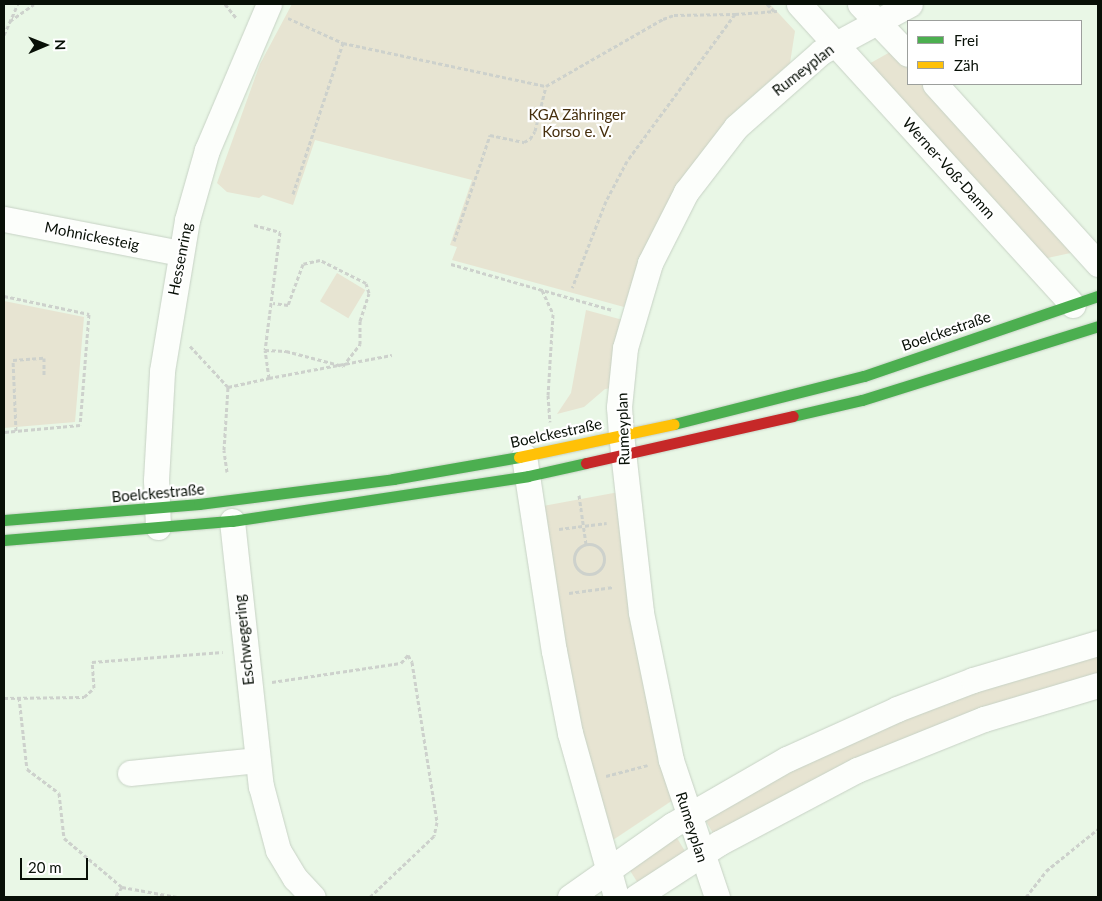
<!DOCTYPE html>
<meta charset="utf-8">
<style>
body{margin:0}
#map{position:relative;width:1102px;height:901px;overflow:hidden;background:#e9f7e6;font-family:Lato,sans-serif}
div>[style]{position:absolute}
[style*='--x']{left:calc(var(--x)*1px);top:calc(var(--y)*1px);width:calc(var(--w)*1px);rotate:calc(var(--a)*1deg)}
.green>*{inset:0;background:#e7e4d2;transform-origin:0 0}
.path>*{height:3px;margin-top:-1.5px;transform-origin:0;background:repeating-linear-gradient(90deg,#cdd1cc 0 4px,transparent 0 6.5px)}
.path>.ring{margin:-1.5px;padding:0;box-sizing:content-box;background:none;border:3px solid #cdd1cc;border-radius:50%}
.roads{filter:drop-shadow(0 0 1px #c7d2c5) drop-shadow(0 0 1px #c7d2c5)}
.street>*{height:25px;margin:-12.5px;padding:0 12.5px;transform-origin:12.5px;border-radius:12.5px;background:#fcfefb}
.fast>*{height:11px;margin:-5.5px;padding:0 5.5px;transform-origin:5.5px;border-radius:5.5px;background:#4caf50}
.slow>*{height:11px;margin:-5.5px;padding:0 5.5px;transform-origin:5.5px;border-radius:5.5px;background:#ffc107}
.jam>*{height:11px;margin:-5.5px;padding:0 5.5px;transform-origin:5.5px;border-radius:5.5px;background:#c62828}
span{translate:-50% -50%;white-space:nowrap;text-align:center;line-height:1.15;-webkit-text-stroke:4.5px #fff;paint-order:stroke}
.street-label{font-size:15px;color:#081007}
.park-label{font-size:15px;color:#462f0d}
.frame{position:absolute;inset:0;border:5px solid #081007;pointer-events:none}
.legend{position:absolute;left:907px;top:20px;width:175px;height:65px;box-sizing:border-box;background:#fff;border:1px solid #9c9f9c;margin:0;padding:6px 9px;list-style:none;font-size:15px;color:#081007}
.legend li{display:flex;align-items:center;gap:10px;height:25px}
.legend b{width:25px;border:1px solid #9c9f9c}
.north{position:absolute;left:20px;top:20px;width:50px;height:50px;-webkit-text-stroke:4px #fff;paint-order:stroke;rotate:89deg;font-size:14px;font-weight:700;line-height:20px;text-align:center;color:#081007}
.north::after{content:'';display:block;margin:auto;width:18px;height:22px;background:#081007;clip-path:polygon(50% 0,100% 100%,50% 72%,0 100%)}
.scale{position:absolute;left:20px;top:858px;width:68px;height:22px;box-sizing:border-box;border:2px solid #081007;border-top:0;padding-left:6px;font-size:15px;line-height:18px;white-space:nowrap;color:#081007;-webkit-text-stroke:4px #fff;paint-order:stroke}
</style>
<div id="map">
<div class="green">
<i style="clip-path:polygon(292px 4px,770px 4px,795px 31px,790px 63px,737px 110px,679px 183px,635px 273px,624px 307px,452px 260px,457px 247px,450px 245px,472px 180px,315px 140px,293px 205px,263px 195px,259px 198px,227px 192px,217px 183px,260px 64px)"></i>
<i style="clip-path:polygon(892px 51px,908px 69px,908px 84px,922px 84px,1075px 252px,1043px 259px,867px 65px)"></i>
<i style="left:337px;top:273px;width:33px;height:33px;rotate:31deg"></i>
<i style="clip-path:polygon(4px 301px,84px 317px,75px 422px,4px 428px)"></i>
<i style="clip-path:polygon(586px 310px,623px 320px,612px 388px,605px 389px,584px 407px,557px 414px,571px 393px)"></i>
<i style="clip-path:polygon(619px 492px,676px 798px,607px 844px,582px 749px,543px 506px)"></i>
<i style="clip-path:polygon(1098px 652px,1098px 677px,714px 835px,703px 816px,770px 778px,976px 688px)"></i>
<i style="left:675px;top:835px;width:22px;height:57px;rotate:58deg"></i>
</div>
<div class="path">
<i style="--x:225;--y:4;--w:19;--a:51"></i>
<i style="--x:767;--y:4;--w:10;--a:45"></i>
<i style="--x:735;--y:14;--w:42;--a:-4.1"></i>
<i style="--x:288;--y:18;--w:60;--a:24.4"></i>
<i style="--x:343;--y:43;--w:208;--a:12"></i>
<i style="--x:546;--y:86;--w:135;--a:-29.8"></i>
<i style="--x:663;--y:19;--w:12;--a:-20"></i>
<i style="--x:674;--y:15;--w:61;--a:-0.9"></i>
<i style="--x:735;--y:14;--w:182;--a:126.3"></i>
<i style="--x:627;--y:161;--w:45;--a:117.7"></i>
<i style="--x:606;--y:201;--w:93;--a:111.3"></i>
<i style="--x:10;--y:21;--w:29;--a:-35"></i>
<i style="--x:4;--y:35;--w:34;--a:-66"></i>
<i style="--x:293;--y:194;--w:159;--a:-71.7"></i>
<i style="--x:254;--y:225;--w:27;--a:15"></i>
<i style="--x:280;--y:232;--w:119;--a:97.2"></i>
<i style="--x:454;--y:241;--w:112;--a:-71.2"></i>
<i style="--x:490;--y:135;--w:35;--a:12"></i>
<i style="--x:524;--y:142;--w:7;--a:-27"></i>
<i style="--x:530;--y:139;--w:9;--a:-58"></i>
<i style="--x:535;--y:131;--w:46;--a:-76.3"></i>
<i style="--x:451;--y:264;--w:168;--a:15.9"></i>
<i style="--x:542;--y:290;--w:26;--a:65"></i>
<i style="--x:553;--y:314;--w:81;--a:93.5"></i>
<i style="--x:548;--y:395;--w:27;--a:86"></i>
<i style="--x:4;--y:296;--w:87;--a:12"></i>
<i style="--x:89;--y:314;--w:111;--a:94.6"></i>
<i style="--x:80;--y:425;--w:76;--a:174.7"></i>
<i style="--x:190;--y:346;--w:56;--a:47.2"></i>
<i style="--x:228;--y:387;--w:42;--a:-12.4"></i>
<i style="--x:269;--y:378;--w:28;--a:-98"></i>
<i style="--x:265;--y:350;--w:21;--a:3"></i>
<i style="--x:286;--y:351;--w:59;--a:14.7"></i>
<i style="--x:343;--y:366;--w:28;--a:-52"></i>
<i style="--x:360;--y:344;--w:23;--a:-90"></i>
<i style="--x:360;--y:321;--w:29;--a:-72"></i>
<i style="--x:369;--y:293;--w:10;--a:-107"></i>
<i style="--x:366;--y:283;--w:51;--a:-153.4"></i>
<i style="--x:320;--y:260;--w:17;--a:167"></i>
<i style="--x:303;--y:264;--w:44;--a:110.1"></i>
<i style="--x:288;--y:305;--w:15;--a:-172"></i>
<i style="--x:269;--y:378;--w:125;--a:-10.6"></i>
<i style="--x:16;--y:431;--w:71;--a:-92.4"></i>
<i style="--x:13;--y:360;--w:31;--a:-4"></i>
<i style="--x:44;--y:358;--w:19;--a:90"></i>
<i style="--x:227;--y:472;--w:22;--a:-98"></i>
<i style="--x:224;--y:450;--w:63;--a:-86.4"></i>
<i style="--x:579;--y:495;--w:49;--a:81.9"></i>
<i style="--x:559;--y:529;--w:48;--a:-7.1"></i>
<i class="ring" style="left:574px;top:544px;width:27px;height:27px"></i>
<i style="--x:569;--y:593;--w:45;--a:-7.6"></i>
<i style="--x:272;--y:682;--w:130;--a:-8.4"></i>
<i style="--x:401;--y:663;--w:11;--a:-49"></i>
<i style="--x:408;--y:655;--w:8;--a:60"></i>
<i style="--x:412;--y:662;--w:162;--a:81.1"></i>
<i style="--x:437;--y:822;--w:14;--a:102"></i>
<i style="--x:434;--y:836;--w:88;--a:136.4"></i>
<i style="--x:19;--y:697;--w:72;--a:83.7"></i>
<i style="--x:27;--y:769;--w:40;--a:37"></i>
<i style="--x:59;--y:793;--w:45;--a:83.7"></i>
<i style="--x:64;--y:838;--w:76;--a:40.2"></i>
<i style="--x:122;--y:887;--w:12;--a:125"></i>
<i style="--x:4;--y:698;--w:80;--a:-0.7"></i>
<i style="--x:84;--y:697;--w:13;--a:-42"></i>
<i style="--x:94;--y:688;--w:26;--a:-94"></i>
<i style="--x:92;--y:662;--w:131;--a:-4.4"></i>
<i style="--x:606;--y:776;--w:43;--a:-14.7"></i>
<i style="--x:122;--y:887;--w:56;--a:10.3"></i>
<i style="--x:1026;--y:897;--w:33;--a:-52"></i>
<i style="--x:1046;--y:871;--w:67;--a:-38.9"></i>
</div>
<div class="roads">
<div class="street">
<i style="--x:799;--y:4;--w:407;--a:47.7"></i>
<i style="--x:860;--y:4;--w:69;--a:46.2"></i>
<i style="--x:935;--y:84;--w:243;--a:47.8"></i>
<i style="--x:4;--y:219;--w:179;--a:10.9"></i>
<i style="--x:524;--y:456;--w:197;--a:81.3"></i>
<i style="--x:554;--y:651;--w:84;--a:79"></i>
<i style="--x:570;--y:733;--w:170;--a:74.3"></i>
<i style="--x:232;--y:521;--w:267;--a:83.8"></i>
<i style="--x:261;--y:786;--w:66;--a:75.1"></i>
<i style="--x:278;--y:850;--w:33;--a:59"></i>
<i style="--x:295;--y:878;--w:26;--a:47"></i>
<i style="--x:158;--y:527;--w:47;--a:-92.4"></i>
<i style="--x:156;--y:480;--w:109;--a:-86.8"></i>
<i style="--x:162;--y:371;--w:153;--a:-80.6"></i>
<i style="--x:187;--y:220;--w:73;--a:-74.1"></i>
<i style="--x:207;--y:150;--w:159;--a:-67"></i>
<i style="--x:130;--y:773;--w:128;--a:-5.8"></i>
<i style="--x:570;--y:897;--w:125;--a:-35.2"></i>
<i style="--x:672;--y:825;--w:133;--a:-29.9"></i>
<i style="--x:787;--y:759;--w:121;--a:-24.4"></i>
<i style="--x:897;--y:709;--w:81;--a:-20.9"></i>
<i style="--x:973;--y:680;--w:130;--a:-16.5"></i>
<i style="--x:636;--y:897;--w:99;--a:-33"></i>
<i style="--x:719;--y:843;--w:156;--a:-27.9"></i>
<i style="--x:857;--y:770;--w:137;--a:-21.9"></i>
<i style="--x:984;--y:719;--w:119;--a:-16.6"></i>
<i style="--x:717;--y:897;--w:145;--a:-108.6"></i>
<i style="--x:671;--y:760;--w:151;--a:-101.5"></i>
<i style="--x:641;--y:612;--w:178;--a:-96.4"></i>
<i style="--x:621;--y:435;--w:28;--a:-94"></i>
<i style="--x:619;--y:407;--w:59;--a:-84.2"></i>
<i style="--x:625;--y:348;--w:89;--a:-73.6"></i>
<i style="--x:650;--y:263;--w:80;--a:-63.1"></i>
<i style="--x:686;--y:192;--w:82;--a:-52.4"></i>
<i style="--x:736;--y:127;--w:113;--a:-41.4"></i>
<i style="--x:821;--y:52;--w:101;--a:-28.3"></i>
</div>
<div class="fast">
<i style="--x:793;--y:416;--w:71;--a:-13.1"></i>
<i style="--x:862;--y:400;--w:247;--a:-17.4"></i>
<i style="--x:674;--y:424;--w:196;--a:-14.2"></i>
<i style="--x:864;--y:376;--w:247;--a:-18.9"></i>
<i style="--x:4;--y:520;--w:196;--a:-4.7"></i>
<i style="--x:199;--y:504;--w:196;--a:-7.3"></i>
<i style="--x:393;--y:479;--w:128;--a:-9.9"></i>
<i style="--x:4;--y:540;--w:229;--a:-4.8"></i>
<i style="--x:232;--y:521;--w:299;--a:-8.6"></i>
<i style="--x:528;--y:476;--w:59;--a:-12.6"></i>
</div>
<div class="slow">
<i style="--x:519;--y:457;--w:158;--a:-12"></i>
</div>
<div class="jam">
<i style="--x:586;--y:463;--w:212;--a:-12.8"></i>
</div>
</div>
<div class="street-label">
<span style="left:803px;top:70px;rotate:-38deg">Rumeyplan</span>
<span style="left:949px;top:168px;rotate:48deg">Werner-Voß-Damm</span>
<span style="left:92px;top:236px;rotate:11deg">Mohnickesteig</span>
<span style="left:180px;top:259px;rotate:-79deg">Hessenring</span>
<span style="left:946px;top:331px;rotate:-19deg">Boelckestraße</span>
<span style="left:623px;top:429px;rotate:-92deg">Rumeyplan</span>
<span style="left:556px;top:433px;rotate:-12deg">Boelckestraße</span>
<span style="left:158px;top:493px;rotate:-5deg">Boelckestraße</span>
<span style="left:244px;top:640px;rotate:-96deg">Eschwegering</span>
<span style="left:692px;top:827px;rotate:72deg">Rumeyplan</span>
</div>
<div class="park-label">
<span style="left:577px;top:123px">KGA Zähringer<br>Korso e. V.</span>
</div>
<div class="frame"></div>
<ul class="legend">
<li><b style="height:6px;background:#4caf50"></b>Frei</li>
<li><b style="height:6px;background:#ffc107"></b>Zäh</li>
</ul>
<div class="north">N</div>
<div class="scale">20 m</div>
</div>
